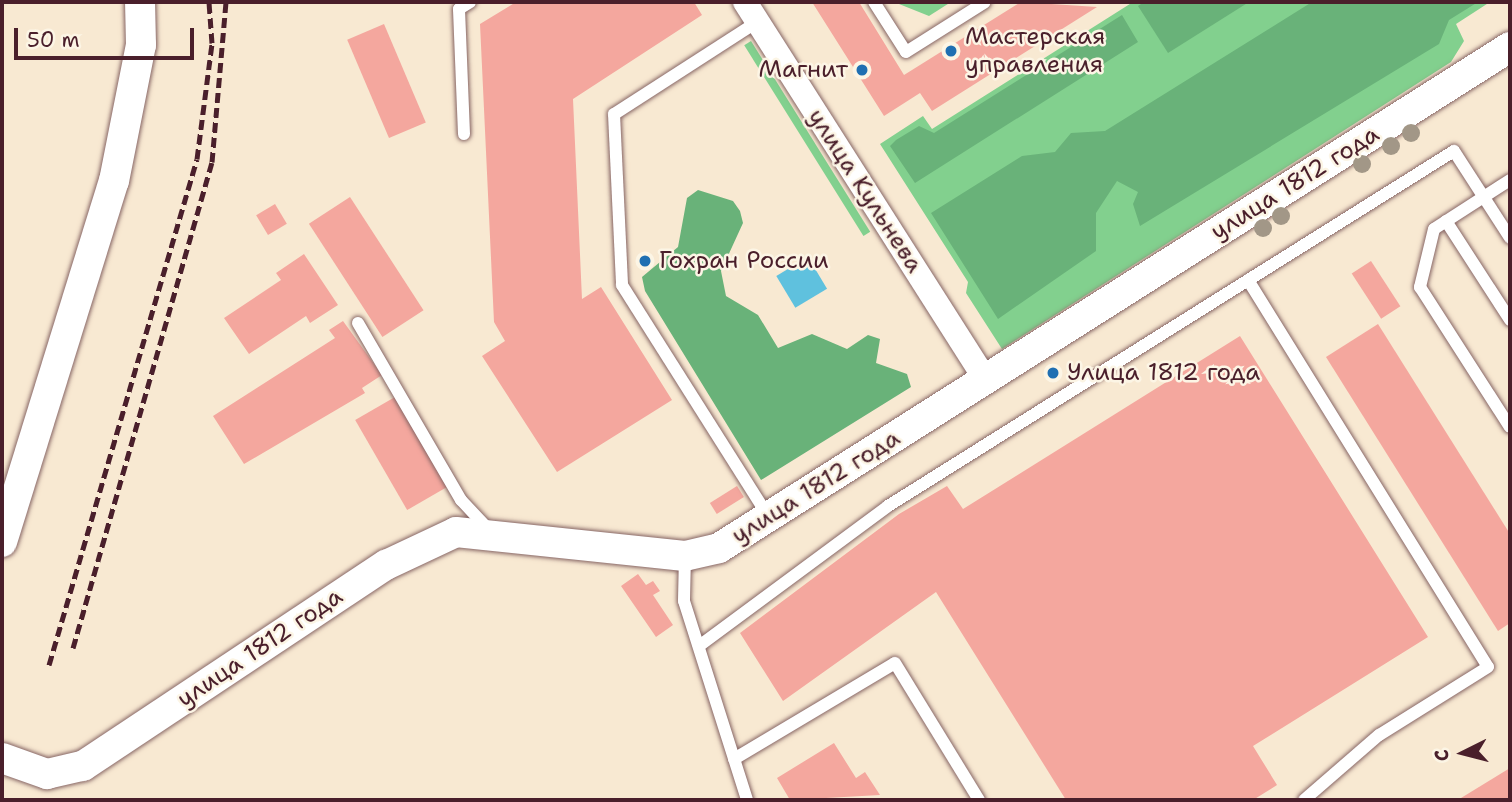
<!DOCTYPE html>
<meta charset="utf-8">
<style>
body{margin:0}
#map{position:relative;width:1512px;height:802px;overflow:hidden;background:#f8e9d2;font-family:"Shantell Sans",sans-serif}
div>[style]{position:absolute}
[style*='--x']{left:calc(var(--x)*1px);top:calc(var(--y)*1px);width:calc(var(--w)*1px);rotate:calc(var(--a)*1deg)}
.green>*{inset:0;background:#82d08e;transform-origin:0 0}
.forest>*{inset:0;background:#69b279}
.water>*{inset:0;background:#5fc1de;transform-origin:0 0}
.building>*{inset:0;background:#f4a79e;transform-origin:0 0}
.roads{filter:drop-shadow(0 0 2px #876665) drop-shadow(0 0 2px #876665)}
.service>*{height:12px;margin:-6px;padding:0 6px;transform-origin:6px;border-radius:6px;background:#fff}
.minor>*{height:24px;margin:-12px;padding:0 12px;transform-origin:12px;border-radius:12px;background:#fff}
.tertiary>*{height:30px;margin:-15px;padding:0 15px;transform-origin:15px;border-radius:15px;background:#fff}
.rail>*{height:5px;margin-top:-2.5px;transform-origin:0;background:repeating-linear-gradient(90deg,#4a1f2b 0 10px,transparent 0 15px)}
.trees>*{width:18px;height:18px;margin:-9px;border-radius:50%;background:#a29787}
.dots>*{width:19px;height:19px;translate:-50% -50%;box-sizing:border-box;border:4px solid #fcf5e5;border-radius:50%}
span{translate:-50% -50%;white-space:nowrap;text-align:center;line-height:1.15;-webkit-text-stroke:5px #fcf5e5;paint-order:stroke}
.poi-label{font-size:24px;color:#4a1f2b}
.left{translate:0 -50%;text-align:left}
.right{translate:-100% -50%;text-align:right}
.street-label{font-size:24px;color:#4a1f2b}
.frame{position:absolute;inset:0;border:4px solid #4a1f2b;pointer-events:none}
.north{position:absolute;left:1428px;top:718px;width:70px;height:70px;-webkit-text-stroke:5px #fcf5e5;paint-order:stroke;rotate:264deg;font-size:19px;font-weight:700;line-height:28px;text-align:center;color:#4a1f2b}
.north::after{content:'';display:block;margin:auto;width:24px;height:32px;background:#4a1f2b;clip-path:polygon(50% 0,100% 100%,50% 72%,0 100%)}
.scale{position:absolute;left:14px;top:28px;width:180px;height:32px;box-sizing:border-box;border:4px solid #4a1f2b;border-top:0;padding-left:9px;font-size:21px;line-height:24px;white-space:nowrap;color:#4a1f2b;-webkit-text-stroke:5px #fcf5e5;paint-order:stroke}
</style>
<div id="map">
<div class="green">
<i style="clip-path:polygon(894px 2px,951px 2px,929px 16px)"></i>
<i style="clip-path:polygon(1133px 2px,1490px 2px,1456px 24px,1464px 41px,1451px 62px,1002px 349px,966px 293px,968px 282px,880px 144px,923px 116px,932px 129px)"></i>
<i style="left:751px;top:41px;width:225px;height:8px;rotate:58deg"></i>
</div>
<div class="forest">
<i style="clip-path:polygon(1144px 2px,1249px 2px,1168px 53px,1138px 6px)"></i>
<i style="clip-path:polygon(1312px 2px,1478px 2px,1449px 20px,1439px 44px,1140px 226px,1133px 204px,1138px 192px,1117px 181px,1096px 213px,1096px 251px,998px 319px,931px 213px,1022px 156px,1055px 152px,1071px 133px,1105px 131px)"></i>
<i style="clip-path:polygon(1122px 15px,1138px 42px,915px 183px,890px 146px,896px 140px,919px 126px,934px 133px)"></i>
<i style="clip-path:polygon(698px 190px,733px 201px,740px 211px,743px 223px,721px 271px,726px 296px,758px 315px,778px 348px,812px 334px,847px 349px,868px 335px,880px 339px,876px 363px,907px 374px,911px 387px,761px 480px,645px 291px,642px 277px,678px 247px,687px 198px)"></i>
</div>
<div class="water">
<i style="left:808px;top:257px;width:37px;height:37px;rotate:59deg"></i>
</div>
<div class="building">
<i style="clip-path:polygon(516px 2px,694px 2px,702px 15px,573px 99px,582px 299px,601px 287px,672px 400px,557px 472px,482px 356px,505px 341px,494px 322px,480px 24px)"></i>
<i style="clip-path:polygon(812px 2px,859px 2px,904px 75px,1021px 2px,1097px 7px,932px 111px,920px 93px,884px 116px)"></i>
<i style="left:384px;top:24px;width:107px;height:40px;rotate:67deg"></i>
<i style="left:350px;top:197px;width:135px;height:49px;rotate:57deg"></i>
<i style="left:275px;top:204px;width:23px;height:22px;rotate:59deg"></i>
<i style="clip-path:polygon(304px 254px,338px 305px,310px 323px,306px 316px,249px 354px,224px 318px,281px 280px,276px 273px)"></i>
<i style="left:1371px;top:261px;width:54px;height:23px;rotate:57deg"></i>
<i style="clip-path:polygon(343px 321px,382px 375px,362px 388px,365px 393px,244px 464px,213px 416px,335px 338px,329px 330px)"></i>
<i style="clip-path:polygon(1378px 324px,1510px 534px,1510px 623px,1498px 631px,1326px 357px)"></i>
<i style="clip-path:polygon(1240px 336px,1428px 637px,1253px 746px,1277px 785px,1253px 800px,1066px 800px,936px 592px,783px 701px,740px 633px,899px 514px,947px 486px,963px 509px)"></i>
<i style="left:395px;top:397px;width:104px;height:46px;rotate:60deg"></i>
<i style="left:737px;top:486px;width:13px;height:32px;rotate:58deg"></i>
<i style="clip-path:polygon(638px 574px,646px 585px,653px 581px,660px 591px,653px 595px,673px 625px,656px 637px,621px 586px)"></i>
<i style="clip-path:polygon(834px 743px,856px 778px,865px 772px,880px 795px,790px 800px,777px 778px)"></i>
<i style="clip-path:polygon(1510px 768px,1510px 800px,1462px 800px,1461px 798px)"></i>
</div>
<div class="roads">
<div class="service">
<i style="--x:874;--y:2;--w:59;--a:57.4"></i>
<i style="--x:906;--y:52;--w:93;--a:-32.3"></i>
<i style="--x:757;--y:22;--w:170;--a:147.2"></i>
<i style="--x:614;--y:114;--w:171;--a:87.3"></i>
<i style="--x:622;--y:285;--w:273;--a:57.7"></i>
<i style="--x:464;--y:134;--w:125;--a:-92.3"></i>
<i style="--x:459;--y:9;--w:13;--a:-32"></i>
<i style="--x:1510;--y:180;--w:90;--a:147.2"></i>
<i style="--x:1434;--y:229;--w:60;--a:103.6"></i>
<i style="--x:1420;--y:287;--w:166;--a:57.3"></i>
<i style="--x:1446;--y:221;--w:118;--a:57.1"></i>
<i style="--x:1248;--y:280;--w:455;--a:58.2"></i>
<i style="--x:1488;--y:667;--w:128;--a:148"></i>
<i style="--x:1379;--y:735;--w:99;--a:139.1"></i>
<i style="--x:358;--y:323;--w:205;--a:59.8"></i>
<i style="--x:461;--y:500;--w:42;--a:46.9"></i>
<i style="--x:685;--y:556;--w:45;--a:91.3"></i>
<i style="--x:684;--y:601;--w:209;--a:72.4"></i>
<i style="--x:699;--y:646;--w:235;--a:-36.5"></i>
<i style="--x:888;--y:506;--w:668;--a:-32.1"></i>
<i style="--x:1454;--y:151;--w:103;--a:57.2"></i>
<i style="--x:734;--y:759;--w:187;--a:-30.8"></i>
<i style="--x:895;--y:663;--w:161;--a:58.5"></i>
</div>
<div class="minor">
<i style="--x:745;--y:2;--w:447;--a:57.5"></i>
</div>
<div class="tertiary">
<i style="--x:2;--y:542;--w:378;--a:-72.8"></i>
<i style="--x:114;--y:181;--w:139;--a:-78.8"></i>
<i style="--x:141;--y:45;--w:43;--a:-91.3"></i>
<i style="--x:2;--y:758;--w:48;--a:19.6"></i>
<i style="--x:47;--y:774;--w:37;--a:-13"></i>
<i style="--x:83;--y:766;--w:364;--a:-33.6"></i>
<i style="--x:386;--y:565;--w:77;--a:-25.2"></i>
<i style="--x:456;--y:532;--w:230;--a:6"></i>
<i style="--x:685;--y:556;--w:35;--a:-13"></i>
<i style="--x:719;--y:548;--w:936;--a:-32.35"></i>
</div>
</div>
<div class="rail">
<i style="--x:73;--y:648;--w:505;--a:-74.04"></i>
<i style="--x:212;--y:162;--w:161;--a:-85"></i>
<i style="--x:49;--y:665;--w:527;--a:-73.7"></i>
<i style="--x:197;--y:159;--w:117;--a:-82.6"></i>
<i style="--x:212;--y:43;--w:41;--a:-94.2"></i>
</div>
<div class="trees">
<i style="left:1411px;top:133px"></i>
<i style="left:1391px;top:146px"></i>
<i style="left:1362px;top:164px"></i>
<i style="left:1281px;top:216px"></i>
<i style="left:1263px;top:228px"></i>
</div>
<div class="dots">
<i style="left:951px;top:51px;background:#1f6fb2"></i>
<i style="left:862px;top:70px;background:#1f6fb2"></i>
<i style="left:645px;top:261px;background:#1f6fb2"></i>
<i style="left:1053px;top:373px;background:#1f6fb2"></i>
</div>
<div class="poi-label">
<span class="left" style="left:965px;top:51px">Мастерская<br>управления</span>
<span class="right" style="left:848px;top:70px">Магнит</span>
<span class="left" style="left:659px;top:261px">Гохран России</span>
<span class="left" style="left:1067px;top:373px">Улица 1812 года</span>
</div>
<div class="street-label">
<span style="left:1295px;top:183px;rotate:-32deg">улица 1812 года</span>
<span style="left:865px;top:191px;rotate:57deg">улица Кульнева</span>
<span style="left:816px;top:487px;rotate:-32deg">улица 1812 года</span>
<span style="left:260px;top:648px;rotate:-34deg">улица 1812 года</span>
</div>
<div class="frame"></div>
<div class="north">С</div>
<div class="scale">50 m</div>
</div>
